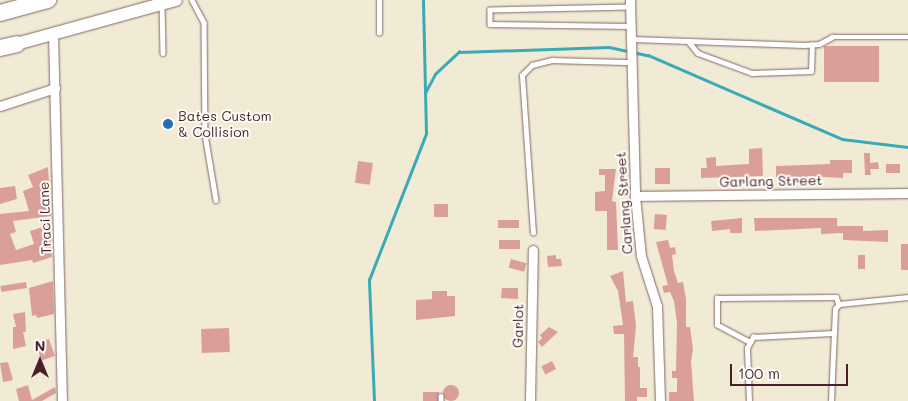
<!DOCTYPE html>
<style>
body{margin:0}
#map{position:relative;width:908px;height:401px;overflow:hidden;background:#f1ebd5;font-family:Mali,sans-serif}
div>[style]{position:absolute}
[style*='--x']{left:calc(var(--x)*1px);top:calc(var(--y)*1px);width:calc(var(--w)*1px);rotate:calc(var(--a)*1deg)}
.stream>*{height:2.5px;margin:-1.25px;padding:0 1.25px;transform-origin:1.25px;border-radius:1.25px;background:#3aabb6}
.building>*{inset:0;background:#db9f9a;transform-origin:0 0}
.round{border-radius:50%}
.roads{filter:drop-shadow(0 0 1px #846666) drop-shadow(0 0 1px #846666)}
.lane>*{height:4.5px;margin:-2.25px;padding:0 2.25px;transform-origin:2.25px;border-radius:2.25px;background:#fff}
.street>*{height:9px;margin:-4.5px;padding:0 4.5px;transform-origin:4.5px;border-radius:4.5px;background:#fff}
.secondary>*{height:12px;margin:-6px;padding:0 6px;transform-origin:6px;border-radius:6px;background:#fff}
.highway>*{height:16px;margin:-8px;padding:0 8px;transform-origin:8px;border-radius:8px;background:#fff}
.dots>*{width:14px;height:14px;translate:-50% -50%;box-sizing:border-box;border:2px solid #fdfcf7;border-radius:50%}
span{translate:-50% -50%;white-space:nowrap;text-align:center;line-height:1.15;-webkit-text-stroke:4px #fdfcf7;paint-order:stroke}
.poi-label{font-size:14px;color:#4a1f2b}
.left{translate:0 -50%;text-align:left}
.street-label{font-size:14px;color:#4a1f2b}
.north{position:absolute;left:15px;top:336px;width:50px;height:50px;-webkit-text-stroke:4px #fdfcf7;paint-order:stroke;rotate:0deg;font-size:14px;font-weight:700;line-height:20px;text-align:center;color:#4a1f2b}
.north::after{content:'';display:block;margin:auto;width:18px;height:22px;background:#4a1f2b;clip-path:polygon(50% 0,100% 100%,50% 72%,0 100%)}
.scale{position:absolute;left:730px;top:364px;width:118px;height:22px;box-sizing:border-box;border:2px solid #4a1f2b;border-top:0;padding-left:6px;font-size:15px;line-height:18px;white-space:nowrap;color:#4a1f2b;-webkit-text-stroke:4px #fdfcf7;paint-order:stroke}
</style>
<div id="map">
<div class="stream">
<i style="--x:425;--y:93;--w:21;--a:-62"></i>
<i style="--x:435;--y:74;--w:33;--a:-43"></i>
<i style="--x:459;--y:52;--w:150;--a:-1.9"></i>
<i style="--x:609;--y:47;--w:40;--a:12"></i>
<i style="--x:648;--y:55;--w:211;--a:23.4"></i>
<i style="--x:842;--y:139;--w:66;--a:6.9"></i>
<i style="--x:374;--y:401;--w:121;--a:-92.4"></i>
<i style="--x:369;--y:280;--w:157;--a:-68.7"></i>
<i style="--x:426;--y:134;--w:134;--a:-91.3"></i>
</div>
<div class="building">
<i style="left:824px;top:46px;width:55px;height:36px"></i>
<i style="clip-path:polygon(762px 148px,763px 176px,701px 178px,701px 168px,707px 168px,706px 158px,716px 157px,716px 166px,749px 164px,749px 149px)"></i>
<i style="clip-path:polygon(864px 153px,870px 153px,870px 163px,878px 162px,879px 169px,870px 169px,871px 175px,865px 175px)"></i>
<i style="clip-path:polygon(830px 160px,852px 160px,852px 173px,843px 173px,843px 178px,807px 176px,807px 182px,801px 182px,800px 177px,776px 177px,776px 166px,830px 164px)"></i>
<i style="left:358px;top:161px;width:15px;height:22px;rotate:8deg"></i>
<i style="left:900px;top:164px;width:9px;height:14px;rotate:90deg"></i>
<i style="clip-path:polygon(48px 167px,51px 216px,13px 221px,16px 232px,10px 234px,16px 250px,34px 244px,30px 231px,49px 225px,52px 257px,33px 263px,32px 260px,0 265px,0 214px,29px 211px,23px 191px,33px 187px,28px 175px)"></i>
<i style="left:655px;top:168px;width:15px;height:16px"></i>
<i style="clip-path:polygon(599px 169px,616px 169px,612px 201px,616px 202px,618px 250px,607px 250px,607px 211px,595px 211px,595px 192px,605px 191px,605px 175px,599px 175px)"></i>
<i style="clip-path:polygon(15px 186px,17px 199px,0 204px,0 188px)"></i>
<i style="left:434px;top:204px;width:14px;height:13px"></i>
<i style="left:655px;top:214px;width:12px;height:15px;rotate:5deg"></i>
<i style="clip-path:polygon(742px 218px,742px 233px,730px 233px,730px 229px,712px 231px,711px 221px)"></i>
<i style="clip-path:polygon(754px 218px,837px 218px,837px 226px,863px 226px,863px 231px,888px 230px,888px 242px,843px 240px,843px 233px,821px 234px,821px 228px,755px 231px)"></i>
<i style="left:519px;top:220px;width:8px;height:21px;rotate:90deg"></i>
<i style="left:520px;top:240px;width:9px;height:21px;rotate:90deg"></i>
<i style="clip-path:polygon(668px 240px,670px 248px,675px 247px,676px 254px,672px 255px,674px 271px,678px 283px,683px 282px,686px 299px,686px 327px,690px 327px,693px 350px,691px 361px,694px 401px,669px 401px,669px 392px,677px 392px,677px 378px,672px 378px,672px 371px,676px 371px,677px 323px,674px 301px,670px 292px,664px 293px,662px 286px,668px 285px,656px 242px)"></i>
<i style="left:901px;top:244px;width:7px;height:26px"></i>
<i style="clip-path:polygon(556px 255px,556px 259px,561px 259px,562px 266px,548px 267px,547px 256px)"></i>
<i style="left:858px;top:255px;width:7px;height:14px"></i>
<i style="left:511px;top:259px;width:16px;height:9px;rotate:15deg"></i>
<i style="clip-path:polygon(623px 271px,626px 302px,633px 301px,636px 326px,633px 357px,638px 357px,638px 367px,640px 367px,640px 388px,647px 388px,647px 397px,637px 397px,637px 401px,625px 401px,624px 334px,614px 334px,613px 326px,623px 325px,618px 291px,610px 276px)"></i>
<i style="clip-path:polygon(53px 281px,54px 314px,37px 318px,36px 315px,32px 316px,29px 288px)"></i>
<i style="left:26px;top:282px;width:6px;height:26px;rotate:81deg"></i>
<i style="clip-path:polygon(502px 288px,518px 288px,518px 299px,501px 298px)"></i>
<i style="clip-path:polygon(432px 291px,447px 291px,447px 296px,455px 296px,455px 316px,416px 320px,416px 300px,432px 299px)"></i>
<i style="clip-path:polygon(25px 312px,26px 332px,23px 332px,26px 346px,13px 349px,13px 327px,16px 327px,13px 314px)"></i>
<i style="clip-path:polygon(549px 327px,558px 332px,542px 347px,538px 342px,542px 338px,540px 335px)"></i>
<i style="left:229px;top:328px;width:24px;height:28px;rotate:88deg"></i>
<i style="left:49px;top:339px;width:18px;height:14px;rotate:71deg"></i>
<i style="left:552px;top:361px;width:9px;height:12px;rotate:63deg"></i>
<i style="clip-path:polygon(8px 362px,13px 380px,3px 382px,0 363px)"></i>
<i class="round" style="left:443px;top:385px;width:16px;height:16px"></i>
<i style="clip-path:polygon(28px 385px,32px 400px,55px 387px,56px 393px,42px 401px,19px 401px,16px 389px)"></i>
<i style="left:423px;top:392px;width:16px;height:9px"></i>
</div>
<div class="roads">
<div class="lane">
<i style="--x:192;--y:0;--w:26;--a:62"></i>
<i style="--x:204;--y:23;--w:111;--a:89.5"></i>
<i style="--x:205;--y:134;--w:67;--a:80.5"></i>
<i style="--x:162;--y:5;--w:48;--a:88.8"></i>
<i style="--x:630;--y:7;--w:140;--a:178.8"></i>
<i style="--x:490;--y:10;--w:14;--a:90"></i>
<i style="--x:490;--y:24;--w:140;--a:0.8"></i>
<i style="--x:379;--y:33;--w:33;--a:-90"></i>
<i style="--x:632;--y:39;--w:172;--a:2"></i>
<i style="--x:804;--y:45;--w:15;--a:-4"></i>
<i style="--x:819;--y:44;--w:15;--a:-28"></i>
<i style="--x:832;--y:37;--w:76;--a:0"></i>
<i style="--x:689;--y:42;--w:14;--a:51"></i>
<i style="--x:698;--y:53;--w:58;--a:20.3"></i>
<i style="--x:752;--y:73;--w:59;--a:-1.9"></i>
<i style="--x:811;--y:71;--w:26;--a:-88"></i>
<i style="--x:533;--y:233;--w:158;--a:-94"></i>
<i style="--x:522;--y:75;--w:14;--a:-45"></i>
<i style="--x:532;--y:65;--w:21;--a:-14"></i>
<i style="--x:552;--y:60;--w:79;--a:1.5"></i>
<i style="--x:749;--y:342;--w:36;--a:-152"></i>
<i style="--x:717;--y:325;--w:27;--a:-90"></i>
<i style="--x:717;--y:298;--w:119;--a:-0.5"></i>
<i style="--x:836;--y:297;--w:8;--a:67"></i>
<i style="--x:441;--y:396;--w:5;--a:90"></i>
<i style="--x:749;--y:401;--w:53;--a:-92.2"></i>
<i style="--x:747;--y:348;--w:13;--a:-61"></i>
<i style="--x:753;--y:337;--w:80;--a:-2.9"></i>
<i style="--x:831;--y:401;--w:92;--a:-87.5"></i>
<i style="--x:835;--y:309;--w:6;--a:-51"></i>
<i style="--x:839;--y:304;--w:69;--a:-5.8"></i>
</div>
<div class="street">
<i style="--x:630;--y:0;--w:196;--a:88.5"></i>
<i style="--x:635;--y:196;--w:60;--a:84.3"></i>
<i style="--x:641;--y:256;--w:52;--a:72.3"></i>
<i style="--x:657;--y:306;--w:95;--a:88.2"></i>
<i style="--x:53;--y:35;--w:366;--a:88.6"></i>
<i style="--x:0;--y:106;--w:58;--a:-18.1"></i>
<i style="--x:635;--y:196;--w:273;--a:-0.6"></i>
<i style="--x:530;--y:401;--w:151;--a:-88.9"></i>
</div>
<div class="secondary">
<i style="--x:9;--y:46;--w:173;--a:-15.4"></i>
</div>
<div class="highway">
<i style="--x:0;--y:13;--w:50;--a:-15.2"></i>
<i style="--x:0;--y:48;--w:17;--a:-13"></i>
</div>
</div>
<div class="dots">
<i style="left:168px;top:124px;background:#1f6fb2"></i>
</div>
<div class="poi-label">
<span class="left" style="left:178px;top:124px">Bates Custom<br>&amp; Collision</span>
</div>
<div class="street-label">
<span style="left:771px;top:181px;rotate:-1deg">Garlang Street</span>
<span style="left:624px;top:203px;rotate:-94deg">Carlang Street</span>
<span style="left:45px;top:218px;rotate:-92deg">Traci Lane</span>
<span style="left:518px;top:326px;rotate:-89deg">Garlot</span>
</div>
<div class="north">N</div>
<div class="scale">100 m</div>
</div>
